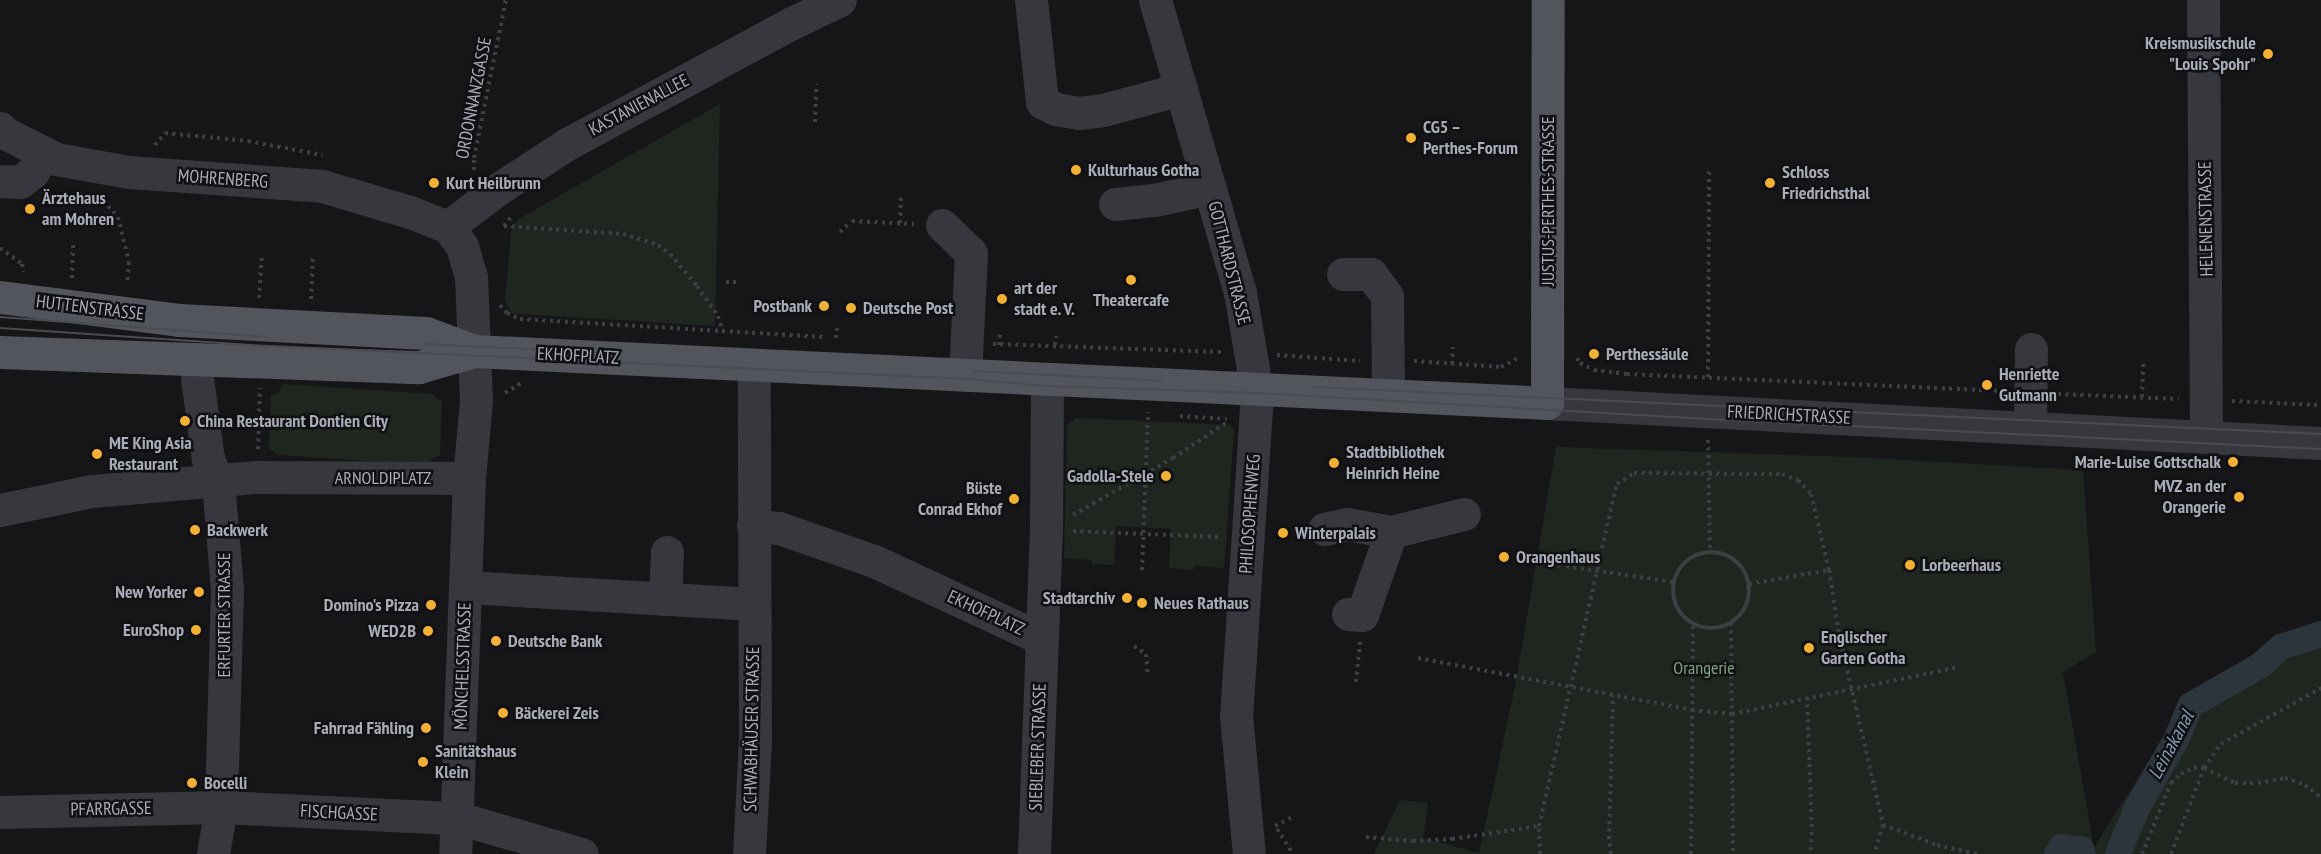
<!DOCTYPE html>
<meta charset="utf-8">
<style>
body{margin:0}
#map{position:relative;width:2321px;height:854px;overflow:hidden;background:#161618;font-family:"PT Sans Narrow",sans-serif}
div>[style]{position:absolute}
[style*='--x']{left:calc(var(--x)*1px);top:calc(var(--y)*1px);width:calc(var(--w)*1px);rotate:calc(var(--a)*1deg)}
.green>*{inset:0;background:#1e261f}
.canal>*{height:26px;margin:-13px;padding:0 13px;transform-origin:13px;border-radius:13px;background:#2c353c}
.path>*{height:4px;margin-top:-2px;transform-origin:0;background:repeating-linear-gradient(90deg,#3d3f44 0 3px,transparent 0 7.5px)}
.path>.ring{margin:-2px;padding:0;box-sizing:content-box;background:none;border:4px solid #3d3f44;border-radius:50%}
.minor>*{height:33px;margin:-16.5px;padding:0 16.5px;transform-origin:16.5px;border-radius:16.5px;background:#37383d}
.major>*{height:33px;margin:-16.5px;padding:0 16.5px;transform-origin:16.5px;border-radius:16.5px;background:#53555c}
.tram>*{height:1.5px;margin:-0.75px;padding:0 0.75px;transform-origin:0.75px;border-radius:0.75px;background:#4a4c52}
.dots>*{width:16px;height:16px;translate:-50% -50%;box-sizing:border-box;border:3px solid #111113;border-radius:50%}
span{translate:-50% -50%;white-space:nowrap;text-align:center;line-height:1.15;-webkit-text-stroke:5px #111113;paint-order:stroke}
.poi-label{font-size:18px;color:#a8adb8;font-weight:700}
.right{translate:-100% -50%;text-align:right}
.left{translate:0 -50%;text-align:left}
.street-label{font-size:18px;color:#a8adb8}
.park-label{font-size:18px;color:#7fa381}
.water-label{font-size:20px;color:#7f9bb3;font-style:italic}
</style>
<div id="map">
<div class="green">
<i style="clip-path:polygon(720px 104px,715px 326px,521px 314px,512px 313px,508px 308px,505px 299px,511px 233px,517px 220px)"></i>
<i style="clip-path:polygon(283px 384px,432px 394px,442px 402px,440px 455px,432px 458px,429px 465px,278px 455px,269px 448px,271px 396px,279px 392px)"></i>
<i style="clip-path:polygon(1076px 418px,1231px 425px,1234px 430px,1224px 568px,1194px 566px,1193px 570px,1169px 568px,1171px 529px,1116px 526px,1114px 565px,1092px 564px,1092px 560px,1064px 558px,1067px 426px)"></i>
<i style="clip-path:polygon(1556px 447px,1852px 457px,2083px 470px,2096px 652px,2063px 672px,2094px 847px,2186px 703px,2274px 643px,2321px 632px,2321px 854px,1374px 854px,1400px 800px,1428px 803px,1423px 838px,1479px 853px,1515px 687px)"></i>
</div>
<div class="canal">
<i style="--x:2057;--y:854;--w:8;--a:-60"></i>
<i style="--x:2061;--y:847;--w:20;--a:6"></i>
<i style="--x:2081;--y:849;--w:5;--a:68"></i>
<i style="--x:2118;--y:854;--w:50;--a:-67.6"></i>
<i style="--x:2137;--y:808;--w:78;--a:-60.2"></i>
<i style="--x:2176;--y:740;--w:38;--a:-67"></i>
<i style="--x:2191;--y:705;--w:81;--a:-29.7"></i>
<i style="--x:2261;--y:665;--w:27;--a:-42"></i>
<i style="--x:2281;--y:647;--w:42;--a:-18"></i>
</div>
<div class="path">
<i style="--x:815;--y:122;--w:38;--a:-88"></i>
<i style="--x:155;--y:145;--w:16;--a:-50"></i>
<i style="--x:165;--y:133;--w:83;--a:5.5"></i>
<i style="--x:248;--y:141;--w:76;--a:10.6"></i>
<i style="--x:474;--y:170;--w:12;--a:-90"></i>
<i style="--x:474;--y:158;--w:161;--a:-78.6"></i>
<i style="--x:81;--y:194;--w:30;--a:24"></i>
<i style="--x:108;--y:206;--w:15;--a:48"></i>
<i style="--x:118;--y:217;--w:46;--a:76.3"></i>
<i style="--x:129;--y:262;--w:22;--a:95"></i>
<i style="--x:900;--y:223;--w:30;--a:-88"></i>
<i style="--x:504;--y:226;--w:11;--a:-52"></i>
<i style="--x:504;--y:226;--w:119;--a:3.8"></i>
<i style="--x:623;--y:234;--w:37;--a:17"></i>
<i style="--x:658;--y:245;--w:15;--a:37"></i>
<i style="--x:670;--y:254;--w:42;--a:49.8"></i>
<i style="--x:697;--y:286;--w:37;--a:55"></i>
<i style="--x:718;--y:316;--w:16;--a:72"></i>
<i style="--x:840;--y:232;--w:16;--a:-43"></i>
<i style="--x:852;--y:221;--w:62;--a:2.8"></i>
<i style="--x:0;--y:248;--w:27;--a:36"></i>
<i style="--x:22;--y:264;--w:8;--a:83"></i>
<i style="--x:72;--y:278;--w:34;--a:-88"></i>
<i style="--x:726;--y:282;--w:10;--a:0"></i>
<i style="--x:259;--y:298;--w:45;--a:-86.2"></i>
<i style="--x:311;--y:299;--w:43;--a:-87.3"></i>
<i style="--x:500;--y:305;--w:11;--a:49"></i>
<i style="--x:507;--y:313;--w:14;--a:25"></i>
<i style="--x:520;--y:319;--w:304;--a:3.4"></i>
<i style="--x:836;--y:338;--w:10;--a:-84"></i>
<i style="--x:993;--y:344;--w:229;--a:2"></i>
<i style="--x:999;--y:345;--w:12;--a:-85"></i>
<i style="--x:1055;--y:345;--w:9;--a:-84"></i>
<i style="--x:1277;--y:355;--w:83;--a:4.1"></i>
<i style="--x:1577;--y:358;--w:6;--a:59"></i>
<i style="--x:1580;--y:363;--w:16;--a:27"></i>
<i style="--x:1594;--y:370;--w:33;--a:7"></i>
<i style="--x:1627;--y:374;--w:375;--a:2.6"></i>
<i style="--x:1414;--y:361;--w:87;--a:3.9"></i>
<i style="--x:1501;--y:367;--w:19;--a:-28"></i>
<i style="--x:1452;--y:364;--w:17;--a:-87"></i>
<i style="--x:1708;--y:377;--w:210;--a:-89.7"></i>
<i style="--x:505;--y:393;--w:19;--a:-32"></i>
<i style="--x:2058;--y:394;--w:121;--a:2.4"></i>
<i style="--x:2142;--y:397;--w:33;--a:-88"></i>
<i style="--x:2232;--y:401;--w:89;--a:2.6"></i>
<i style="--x:1180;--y:416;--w:47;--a:3.7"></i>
<i style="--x:1708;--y:440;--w:112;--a:89"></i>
<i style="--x:258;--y:449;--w:61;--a:-88.1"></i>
<i style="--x:1073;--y:515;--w:115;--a:-29.7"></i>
<i style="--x:1173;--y:458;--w:64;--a:-33.4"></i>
<i style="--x:1073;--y:531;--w:146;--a:2.4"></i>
<i class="ring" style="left:1673px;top:552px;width:72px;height:72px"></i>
<i style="--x:1551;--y:564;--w:123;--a:8.4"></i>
<i style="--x:1142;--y:570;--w:158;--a:-87.8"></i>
<i style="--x:1749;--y:584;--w:81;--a:-9.9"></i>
<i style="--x:1731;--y:623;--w:231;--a:89.5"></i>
<i style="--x:1134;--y:646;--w:14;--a:34"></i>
<i style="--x:1146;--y:654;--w:21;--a:85"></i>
<i style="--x:1418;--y:658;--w:279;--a:10.7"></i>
<i style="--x:1692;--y:710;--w:40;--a:5.7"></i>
<i style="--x:1732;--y:714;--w:228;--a:-11.7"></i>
<i style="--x:1356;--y:682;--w:41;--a:-84.4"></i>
<i style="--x:1807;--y:697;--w:135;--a:87.9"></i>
<i style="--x:1812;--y:832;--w:22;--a:95"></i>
<i style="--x:1883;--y:825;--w:58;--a:20.3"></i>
<i style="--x:1937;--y:845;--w:41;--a:12.7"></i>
<i style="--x:1275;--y:826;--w:21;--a:-28"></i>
<i style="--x:1277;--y:829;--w:30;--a:57"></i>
<i style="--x:1366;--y:837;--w:47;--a:4.9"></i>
<i style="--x:1413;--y:841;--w:39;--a:-3"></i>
<i style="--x:1452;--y:839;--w:88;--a:-8.5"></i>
<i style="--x:1540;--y:854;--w:28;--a:-92"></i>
<i style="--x:1539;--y:826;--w:351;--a:-77.2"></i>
<i style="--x:1617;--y:484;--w:20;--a:-33"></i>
<i style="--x:1634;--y:473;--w:148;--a:0.4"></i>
<i style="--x:1782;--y:474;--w:17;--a:21"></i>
<i style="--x:1798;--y:480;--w:19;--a:47"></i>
<i style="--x:1811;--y:494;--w:78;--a:76.7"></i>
<i style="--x:1829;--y:570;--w:65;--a:81.1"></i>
<i style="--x:1839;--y:634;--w:196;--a:77"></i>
<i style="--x:1883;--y:825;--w:30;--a:107"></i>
<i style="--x:1611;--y:854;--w:15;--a:-98"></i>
<i style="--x:1609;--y:839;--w:144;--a:-88.4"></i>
<i style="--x:1691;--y:854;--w:230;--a:-89.5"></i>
<i style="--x:2142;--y:854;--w:77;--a:-67.8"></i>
<i style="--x:2171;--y:783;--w:13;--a:-42"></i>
<i style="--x:2181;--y:774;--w:14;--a:-25"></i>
<i style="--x:2194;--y:768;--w:10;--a:0"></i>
<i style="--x:2204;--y:768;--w:29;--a:-55"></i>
<i style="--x:2221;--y:744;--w:115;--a:-29.2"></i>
<i style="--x:2171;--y:854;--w:92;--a:-69"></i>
<i style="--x:2204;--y:768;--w:34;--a:26"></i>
<i style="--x:2235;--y:783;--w:23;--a:0"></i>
<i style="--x:2258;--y:783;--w:27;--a:-10"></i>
<i style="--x:2285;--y:778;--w:21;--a:19"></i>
<i style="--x:2305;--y:785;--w:21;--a:39"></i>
</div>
<div class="minor">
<i style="--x:1031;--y:0;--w:103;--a:83.8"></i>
<i style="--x:1042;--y:102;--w:16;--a:27"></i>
<i style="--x:1056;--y:109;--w:23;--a:10"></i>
<i style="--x:1079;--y:113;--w:24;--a:-7"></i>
<i style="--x:1103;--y:110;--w:81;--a:-15.1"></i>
<i style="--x:1155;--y:0;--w:304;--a:73.8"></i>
<i style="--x:1240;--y:292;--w:102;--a:80.4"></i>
<i style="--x:1257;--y:393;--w:323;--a:93.7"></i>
<i style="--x:1236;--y:715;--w:140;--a:84.7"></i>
<i style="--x:2203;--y:0;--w:437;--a:89.6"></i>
<i style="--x:0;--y:128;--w:9;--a:41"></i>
<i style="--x:7;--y:134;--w:55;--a:27"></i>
<i style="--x:56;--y:159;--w:74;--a:10.1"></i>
<i style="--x:129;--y:172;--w:194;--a:4.1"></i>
<i style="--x:322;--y:186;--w:92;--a:16.5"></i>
<i style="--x:410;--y:212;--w:41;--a:21.5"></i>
<i style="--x:0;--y:181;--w:20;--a:3"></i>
<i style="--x:20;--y:182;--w:16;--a:-38"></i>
<i style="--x:33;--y:172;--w:22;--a:-68"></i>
<i style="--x:1115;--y:204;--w:39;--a:-6"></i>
<i style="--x:1154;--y:200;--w:57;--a:-12.1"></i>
<i style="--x:942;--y:225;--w:40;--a:44"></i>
<i style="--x:971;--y:253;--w:122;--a:92.8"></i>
<i style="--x:448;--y:227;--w:24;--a:54"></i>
<i style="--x:462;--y:246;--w:32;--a:74"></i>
<i style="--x:471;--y:277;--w:123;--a:87.7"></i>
<i style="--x:476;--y:400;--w:78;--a:95.1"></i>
<i style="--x:469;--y:478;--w:376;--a:92.1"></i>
<i style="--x:448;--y:227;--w:59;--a:-37.5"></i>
<i style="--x:495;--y:191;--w:86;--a:-33.1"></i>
<i style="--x:567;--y:144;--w:255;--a:-28.3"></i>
<i style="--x:792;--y:23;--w:53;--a:-25.6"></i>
<i style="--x:1343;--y:274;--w:28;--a:0"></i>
<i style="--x:1371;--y:274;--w:27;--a:54"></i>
<i style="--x:1387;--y:296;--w:99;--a:89.4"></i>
<i style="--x:197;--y:378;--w:82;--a:82.3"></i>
<i style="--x:208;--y:459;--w:25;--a:67"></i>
<i style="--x:218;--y:482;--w:107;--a:85.2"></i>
<i style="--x:227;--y:589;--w:218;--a:91.6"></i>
<i style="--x:221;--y:807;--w:48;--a:99.7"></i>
<i style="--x:1547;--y:403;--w:775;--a:2.96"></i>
<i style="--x:2030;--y:428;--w:79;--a:-89.3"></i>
<i style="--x:0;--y:510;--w:94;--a:-11.7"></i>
<i style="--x:92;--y:491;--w:165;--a:-4.9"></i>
<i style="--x:256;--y:477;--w:213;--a:0.3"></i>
<i style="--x:753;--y:525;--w:26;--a:7"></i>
<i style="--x:779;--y:528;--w:101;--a:19.2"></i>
<i style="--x:874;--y:561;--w:185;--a:24.9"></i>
<i style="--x:1324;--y:529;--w:24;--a:-12"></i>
<i style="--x:1347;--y:524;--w:45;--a:10.3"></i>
<i style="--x:1391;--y:532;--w:75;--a:-13.9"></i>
<i style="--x:466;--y:587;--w:288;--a:3.4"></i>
<i style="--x:665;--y:599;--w:47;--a:-87.6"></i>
<i style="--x:1348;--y:614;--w:14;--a:4"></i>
<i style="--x:1362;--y:615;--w:88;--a:-70.7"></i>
<i style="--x:0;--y:812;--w:221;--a:-1.3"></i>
<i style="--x:221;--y:807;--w:237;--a:2.7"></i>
<i style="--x:458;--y:818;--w:129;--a:16.2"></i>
<i style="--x:749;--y:854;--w:114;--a:-87"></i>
<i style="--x:755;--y:740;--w:375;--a:-90.2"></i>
<i style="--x:1034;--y:854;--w:324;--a:-87.9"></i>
<i style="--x:1046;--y:530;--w:151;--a:-89.6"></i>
</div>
<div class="major">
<i style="--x:0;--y:297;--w:180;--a:7.3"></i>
<i style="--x:179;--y:320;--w:247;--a:3"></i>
<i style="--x:426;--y:333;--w:51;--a:20.6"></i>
<i style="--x:0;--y:352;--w:419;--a:2.1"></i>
<i style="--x:419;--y:367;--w:57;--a:-16.2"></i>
<i style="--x:474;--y:351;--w:1074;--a:2.77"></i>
<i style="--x:1547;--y:403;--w:403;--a:-89.9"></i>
</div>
<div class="tram">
<i style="--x:0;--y:317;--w:266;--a:4.3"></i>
<i style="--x:0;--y:328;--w:251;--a:3.9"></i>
<i style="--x:250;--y:345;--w:719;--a:2.71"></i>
<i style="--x:968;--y:379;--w:79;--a:5.1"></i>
<i style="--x:1047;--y:386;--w:210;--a:1.9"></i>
<i style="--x:1257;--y:393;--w:452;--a:3.3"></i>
<i style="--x:1708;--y:419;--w:614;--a:2.8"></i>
<i style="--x:424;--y:344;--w:123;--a:2.8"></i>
<i style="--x:973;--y:371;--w:188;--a:3"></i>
<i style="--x:1314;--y:387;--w:1008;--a:2.67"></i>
</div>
<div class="dots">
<i style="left:2268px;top:54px;background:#f2b134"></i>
<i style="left:1411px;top:138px;background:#f2b134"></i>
<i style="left:1076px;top:170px;background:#f2b134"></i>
<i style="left:434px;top:183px;background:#f2b134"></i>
<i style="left:1770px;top:183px;background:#f2b134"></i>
<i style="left:30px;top:209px;background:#f2b134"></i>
<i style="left:1131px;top:280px;background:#f2b134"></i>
<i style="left:1002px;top:299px;background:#f2b134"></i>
<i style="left:824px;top:306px;background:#f2b134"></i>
<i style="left:851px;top:308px;background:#f2b134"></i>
<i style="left:1594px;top:354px;background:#f2b134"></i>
<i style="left:1987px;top:385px;background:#f2b134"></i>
<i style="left:185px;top:421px;background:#f2b134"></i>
<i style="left:97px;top:454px;background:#f2b134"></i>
<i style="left:2233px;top:462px;background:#f2b134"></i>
<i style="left:1334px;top:463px;background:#f2b134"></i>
<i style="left:1166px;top:476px;background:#f2b134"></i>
<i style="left:2239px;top:497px;background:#f2b134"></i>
<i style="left:1014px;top:499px;background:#f2b134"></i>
<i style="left:195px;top:530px;background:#f2b134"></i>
<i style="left:1283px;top:533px;background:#f2b134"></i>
<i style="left:1504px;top:557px;background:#f2b134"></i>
<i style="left:1910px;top:565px;background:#f2b134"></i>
<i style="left:199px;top:592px;background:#f2b134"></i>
<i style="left:1127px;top:598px;background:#f2b134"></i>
<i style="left:1142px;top:603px;background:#f2b134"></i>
<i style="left:431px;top:605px;background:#f2b134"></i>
<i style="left:196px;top:630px;background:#f2b134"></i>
<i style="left:428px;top:631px;background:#f2b134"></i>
<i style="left:496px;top:641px;background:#f2b134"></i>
<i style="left:1809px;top:648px;background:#f2b134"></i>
<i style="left:503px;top:713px;background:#f2b134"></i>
<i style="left:426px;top:728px;background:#f2b134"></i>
<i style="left:423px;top:762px;background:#f2b134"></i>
<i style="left:192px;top:783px;background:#f2b134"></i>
</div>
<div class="poi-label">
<span class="right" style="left:2256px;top:54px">Kreismusikschule<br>"Louis Spohr"</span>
<span class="left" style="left:1423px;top:138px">CG5 –<br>Perthes-Forum</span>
<span class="left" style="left:1088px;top:170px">Kulturhaus Gotha</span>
<span class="left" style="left:1782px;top:183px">Schloss<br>Friedrichsthal</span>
<span class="left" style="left:446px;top:183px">Kurt Heilbrunn</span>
<span class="left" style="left:42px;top:209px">Ärztehaus<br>am Mohren</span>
<span class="left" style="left:1014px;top:299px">art der<br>stadt e. V.</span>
<span style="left:1131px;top:300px">Theatercafe</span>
<span class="right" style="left:812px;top:306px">Postbank</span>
<span class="left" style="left:863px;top:308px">Deutsche Post</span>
<span class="left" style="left:1606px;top:354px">Perthessäule</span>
<span class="left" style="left:1999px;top:385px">Henriette<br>Gutmann</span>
<span class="left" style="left:197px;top:421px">China Restaurant Dontien City</span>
<span class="left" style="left:109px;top:454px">ME King Asia<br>Restaurant</span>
<span class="left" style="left:1346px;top:463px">Stadtbibliothek<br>Heinrich Heine</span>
<span class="right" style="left:2221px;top:462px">Marie-Luise Gottschalk</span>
<span class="right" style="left:1154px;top:476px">Gadolla-Stele</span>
<span class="right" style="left:2226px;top:497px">MVZ an der<br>Orangerie</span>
<span class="right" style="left:1002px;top:499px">Büste<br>Conrad Ekhof</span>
<span class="left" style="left:207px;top:530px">Backwerk</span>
<span class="left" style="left:1295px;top:533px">Winterpalais</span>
<span class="left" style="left:1516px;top:557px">Orangenhaus</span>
<span class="left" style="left:1922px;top:565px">Lorbeerhaus</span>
<span class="right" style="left:187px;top:592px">New Yorker</span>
<span class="right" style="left:1115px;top:598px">Stadtarchiv</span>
<span class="left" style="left:1154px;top:603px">Neues Rathaus</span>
<span class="right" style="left:419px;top:605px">Domino's Pizza</span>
<span class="right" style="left:184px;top:630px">EuroShop</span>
<span class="right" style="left:416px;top:631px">WED2B</span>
<span class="left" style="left:1821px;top:648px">Englischer<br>Garten Gotha</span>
<span class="left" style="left:508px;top:641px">Deutsche Bank</span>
<span class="left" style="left:515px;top:713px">Bäckerei Zeis</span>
<span class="right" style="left:414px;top:728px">Fahrrad Fähling</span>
<span class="left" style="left:435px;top:762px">Sanitätshaus<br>Klein</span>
<span class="left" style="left:204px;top:783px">Bocelli</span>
</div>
<div class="street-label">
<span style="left:474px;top:98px;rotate:-79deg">ORDONNANZGASSE</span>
<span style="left:639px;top:105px;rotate:-28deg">KASTANIENALLEE</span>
<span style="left:223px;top:179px;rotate:4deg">MOHRENBERG</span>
<span style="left:1548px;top:201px;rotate:-90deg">JUSTUS-PERTHES-STRASSE</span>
<span style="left:2206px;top:219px;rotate:-91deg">HELENENSTRASSE</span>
<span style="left:1229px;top:263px;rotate:76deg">GOTTHARDSTRASSE</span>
<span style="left:90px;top:308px;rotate:7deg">HUTTENSTRASSE</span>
<span style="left:578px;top:356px;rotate:3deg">EKHOFPLATZ</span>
<span style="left:1789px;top:415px;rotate:3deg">FRIEDRICHSTRASSE</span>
<span style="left:383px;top:478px">ARNOLDIPLATZ</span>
<span style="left:1250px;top:514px;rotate:-86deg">PHILOSOPHENWEG</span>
<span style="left:986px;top:613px;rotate:25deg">EKHOFPLATZ</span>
<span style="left:224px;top:615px;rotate:-90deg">ERFURTER STRASSE</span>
<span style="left:463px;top:666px;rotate:-88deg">MÖNCHELSSTRASSE</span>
<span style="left:752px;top:729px;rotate:-89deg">SCHWABHÄUSER STRASSE</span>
<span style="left:1038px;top:747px;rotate:-88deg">SIEBLEBER STRASSE</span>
<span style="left:111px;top:809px;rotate:-1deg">PFARRGASSE</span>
<span style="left:339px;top:813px;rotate:3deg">FISCHGASSE</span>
</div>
<div class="park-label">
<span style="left:1704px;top:668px">Orangerie</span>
</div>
<div class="water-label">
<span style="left:2171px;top:745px;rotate:-62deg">Leinakanal</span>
</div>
</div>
